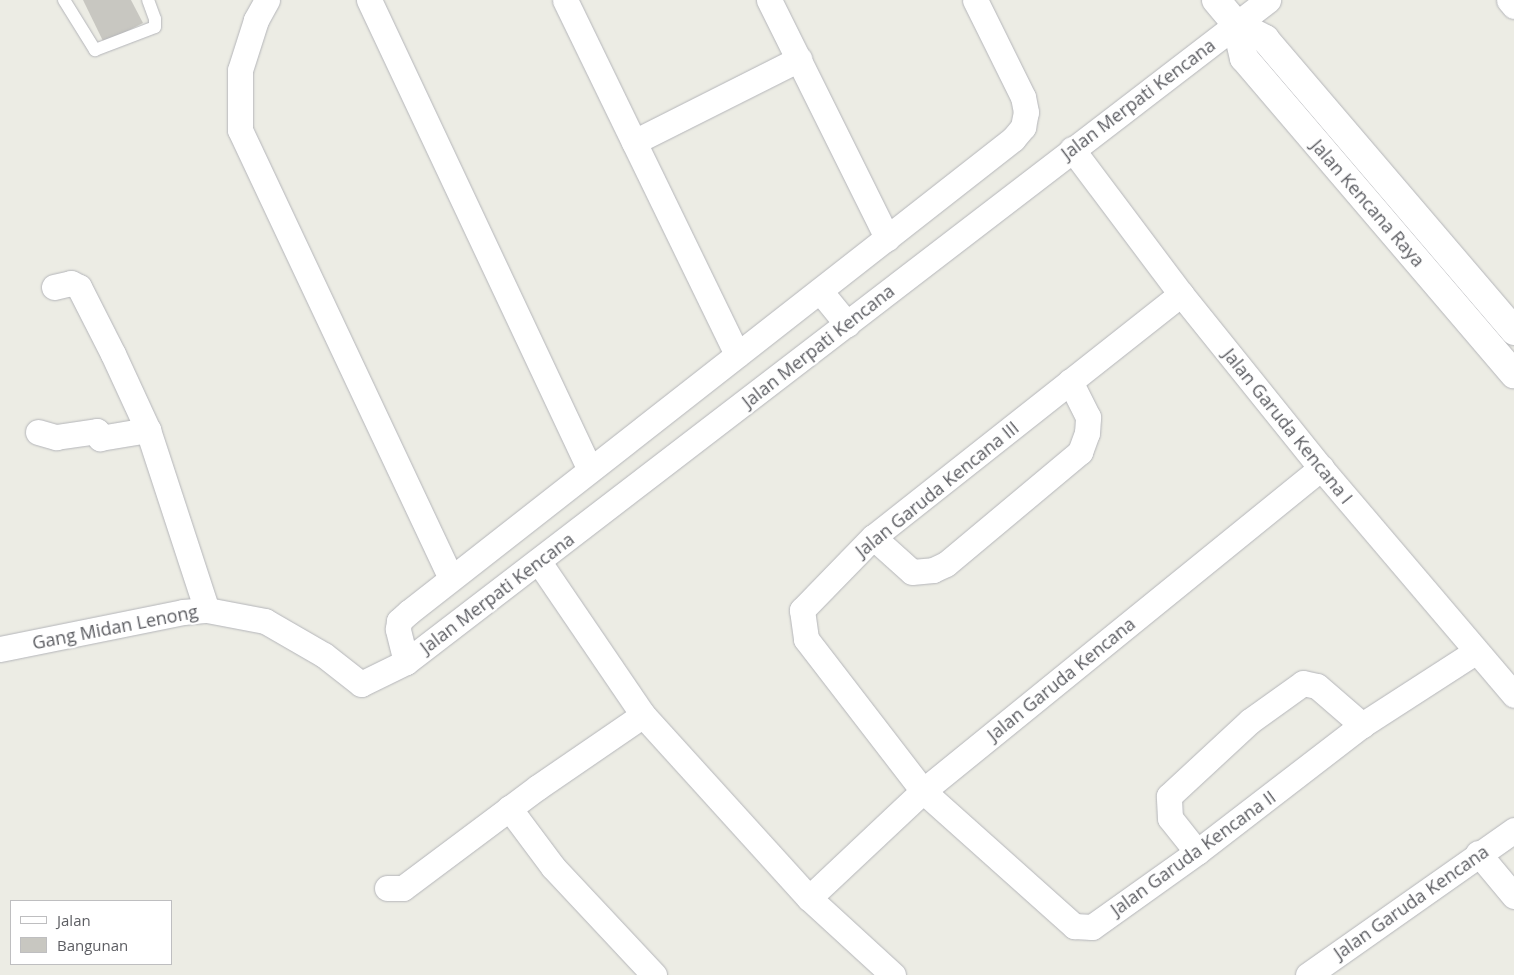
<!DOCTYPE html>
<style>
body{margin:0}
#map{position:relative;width:1514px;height:975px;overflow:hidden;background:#ecece4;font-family:"Open Sans",sans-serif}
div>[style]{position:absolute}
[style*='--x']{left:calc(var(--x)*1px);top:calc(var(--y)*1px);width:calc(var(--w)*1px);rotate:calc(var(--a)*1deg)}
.building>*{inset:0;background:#c8c7c1}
.roads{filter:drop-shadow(0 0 1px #b4b5b9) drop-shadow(0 0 1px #b4b5b9)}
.service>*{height:12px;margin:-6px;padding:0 6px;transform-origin:6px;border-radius:6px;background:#fff}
.minor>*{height:25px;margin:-12.5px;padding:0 12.5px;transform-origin:12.5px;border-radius:12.5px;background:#fff}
.tertiary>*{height:28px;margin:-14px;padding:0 14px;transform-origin:14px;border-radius:14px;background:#fff}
span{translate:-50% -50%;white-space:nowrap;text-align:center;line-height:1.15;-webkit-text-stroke:4.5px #fff;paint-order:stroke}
.street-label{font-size:18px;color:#5c5d62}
.legend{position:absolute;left:10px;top:900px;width:162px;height:65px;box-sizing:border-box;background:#fff;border:1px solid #bebec0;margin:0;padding:6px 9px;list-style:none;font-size:15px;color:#5c5d62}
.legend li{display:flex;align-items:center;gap:10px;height:25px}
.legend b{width:25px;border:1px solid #bebec0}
</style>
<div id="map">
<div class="building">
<i style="clip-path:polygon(83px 0,131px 0,143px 23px,104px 43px)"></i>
</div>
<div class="roads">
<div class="service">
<i style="--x:64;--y:0;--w:59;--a:58.2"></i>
<i style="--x:95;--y:50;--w:64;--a:-21"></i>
<i style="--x:155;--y:27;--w:8;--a:-90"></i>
<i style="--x:155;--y:19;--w:20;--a:-110"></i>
</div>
<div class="minor">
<i style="--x:267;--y:0;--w:23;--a:119"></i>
<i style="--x:256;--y:20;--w:52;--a:107.7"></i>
<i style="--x:240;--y:70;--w:60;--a:90"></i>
<i style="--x:240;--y:130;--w:495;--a:64.8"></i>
<i style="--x:369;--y:0;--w:519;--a:64.82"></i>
<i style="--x:565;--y:0;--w:394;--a:64.1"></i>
<i style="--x:769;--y:0;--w:266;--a:63.6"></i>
<i style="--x:1509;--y:0;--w:8;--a:50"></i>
<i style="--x:634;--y:142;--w:185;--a:-26.7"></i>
<i style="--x:1072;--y:149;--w:181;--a:53.1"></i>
<i style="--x:1181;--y:294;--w:223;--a:51.2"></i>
<i style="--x:1321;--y:468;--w:298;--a:49.6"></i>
<i style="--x:54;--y:287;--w:17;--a:-13"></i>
<i style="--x:71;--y:283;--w:9;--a:27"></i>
<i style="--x:79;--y:287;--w:75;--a:63.1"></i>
<i style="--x:113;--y:354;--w:84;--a:65.3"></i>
<i style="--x:148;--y:430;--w:189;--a:71.9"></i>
<i style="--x:820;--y:291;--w:43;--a:50.7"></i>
<i style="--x:1181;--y:294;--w:392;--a:141.7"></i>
<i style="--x:873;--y:537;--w:102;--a:134.2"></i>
<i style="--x:802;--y:610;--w:29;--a:82"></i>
<i style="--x:806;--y:639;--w:192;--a:52.4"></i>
<i style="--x:923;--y:791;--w:203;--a:41.8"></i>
<i style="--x:1074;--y:926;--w:18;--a:3"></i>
<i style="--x:1092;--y:927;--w:129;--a:-35.5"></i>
<i style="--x:1197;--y:852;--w:208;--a:-37.6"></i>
<i style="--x:1362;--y:725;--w:135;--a:-32.9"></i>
<i style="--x:38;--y:432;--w:19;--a:16"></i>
<i style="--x:56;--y:437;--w:41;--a:-8.3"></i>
<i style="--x:97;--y:431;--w:8;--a:67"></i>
<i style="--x:100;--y:438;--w:49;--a:-9.5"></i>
<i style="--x:873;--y:537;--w:52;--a:41.9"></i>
<i style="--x:912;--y:572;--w:21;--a:-5"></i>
<i style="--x:933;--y:570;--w:14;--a:-25"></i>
<i style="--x:946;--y:564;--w:175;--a:-39.9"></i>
<i style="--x:1080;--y:452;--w:20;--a:-70"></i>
<i style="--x:1087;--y:433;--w:16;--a:-86"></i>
<i style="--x:1088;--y:417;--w:40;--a:-116.6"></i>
<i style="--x:539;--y:562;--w:185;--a:55.8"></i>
<i style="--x:643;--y:715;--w:247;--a:47.8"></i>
<i style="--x:809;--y:898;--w:114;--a:42.5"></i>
<i style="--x:0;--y:649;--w:187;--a:-11.4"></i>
<i style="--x:183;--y:612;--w:24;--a:-5"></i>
<i style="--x:207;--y:610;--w:59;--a:10.7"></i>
<i style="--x:265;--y:621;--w:68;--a:30"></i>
<i style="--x:324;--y:655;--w:47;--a:38.1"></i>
<i style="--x:361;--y:684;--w:50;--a:-26.1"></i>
<i style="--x:406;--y:662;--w:1087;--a:-37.52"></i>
<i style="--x:406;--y:662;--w:34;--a:-104"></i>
<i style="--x:398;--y:629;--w:8;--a:-83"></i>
<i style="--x:399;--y:621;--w:13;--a:-42"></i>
<i style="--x:409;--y:612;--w:767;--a:-38.06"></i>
<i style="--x:1013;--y:139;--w:16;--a:-50"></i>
<i style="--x:1023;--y:127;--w:15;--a:-79"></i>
<i style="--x:1026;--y:112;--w:15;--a:-101"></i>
<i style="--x:1023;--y:97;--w:108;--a:-116.3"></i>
<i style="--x:509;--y:808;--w:74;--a:53.3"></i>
<i style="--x:553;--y:867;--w:148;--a:46.9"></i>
<i style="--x:1197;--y:852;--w:43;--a:-128.5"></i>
<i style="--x:1170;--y:818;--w:22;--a:-93"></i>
<i style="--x:1169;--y:796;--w:110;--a:-42.8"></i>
<i style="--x:1250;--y:721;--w:65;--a:-35.6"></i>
<i style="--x:1303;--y:683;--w:14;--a:12"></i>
<i style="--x:1317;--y:686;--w:60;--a:40.9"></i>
<i style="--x:1478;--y:853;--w:56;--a:50.1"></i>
<i style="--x:387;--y:888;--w:16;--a:0"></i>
<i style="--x:403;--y:888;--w:169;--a:-36.8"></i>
<i style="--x:538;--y:787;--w:127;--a:-34.4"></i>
<i style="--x:809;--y:898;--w:156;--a:-43.2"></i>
<i style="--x:923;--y:791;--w:513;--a:-39.06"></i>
<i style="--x:1308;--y:975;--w:252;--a:-35.1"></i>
</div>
<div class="tertiary">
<i style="--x:1216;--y:0;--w:31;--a:50"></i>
<i style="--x:1236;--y:24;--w:33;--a:27"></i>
<i style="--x:1265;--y:39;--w:384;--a:49.5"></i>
<i style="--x:1236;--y:24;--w:35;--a:77"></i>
<i style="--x:1244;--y:58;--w:416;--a:49.5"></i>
</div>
</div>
<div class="street-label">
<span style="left:1138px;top:99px;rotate:-37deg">Jalan Merpati Kencana</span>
<span style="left:1368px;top:203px;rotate:49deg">Jalan Kencana Raya</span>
<span style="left:818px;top:346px;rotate:-38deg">Jalan Merpati Kencana</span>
<span style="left:1288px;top:426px;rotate:51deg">Jalan Garuda Kencana I</span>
<span style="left:937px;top:489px;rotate:-39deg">Jalan Garuda Kencana III</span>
<span style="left:497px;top:593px;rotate:-37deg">Jalan Merpati Kencana</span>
<span style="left:115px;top:627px;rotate:-11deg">Gang Midan Lenong</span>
<span style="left:1061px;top:679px;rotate:-39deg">Jalan Garuda Kencana</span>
<span style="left:1193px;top:853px;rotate:-36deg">Jalan Garuda Kencana II</span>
<span style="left:1411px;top:902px;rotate:-35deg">Jalan Garuda Kencana</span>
</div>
<ul class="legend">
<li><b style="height:6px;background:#fff"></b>Jalan</li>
<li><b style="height:14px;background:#c8c7c1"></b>Bangunan</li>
</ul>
</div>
